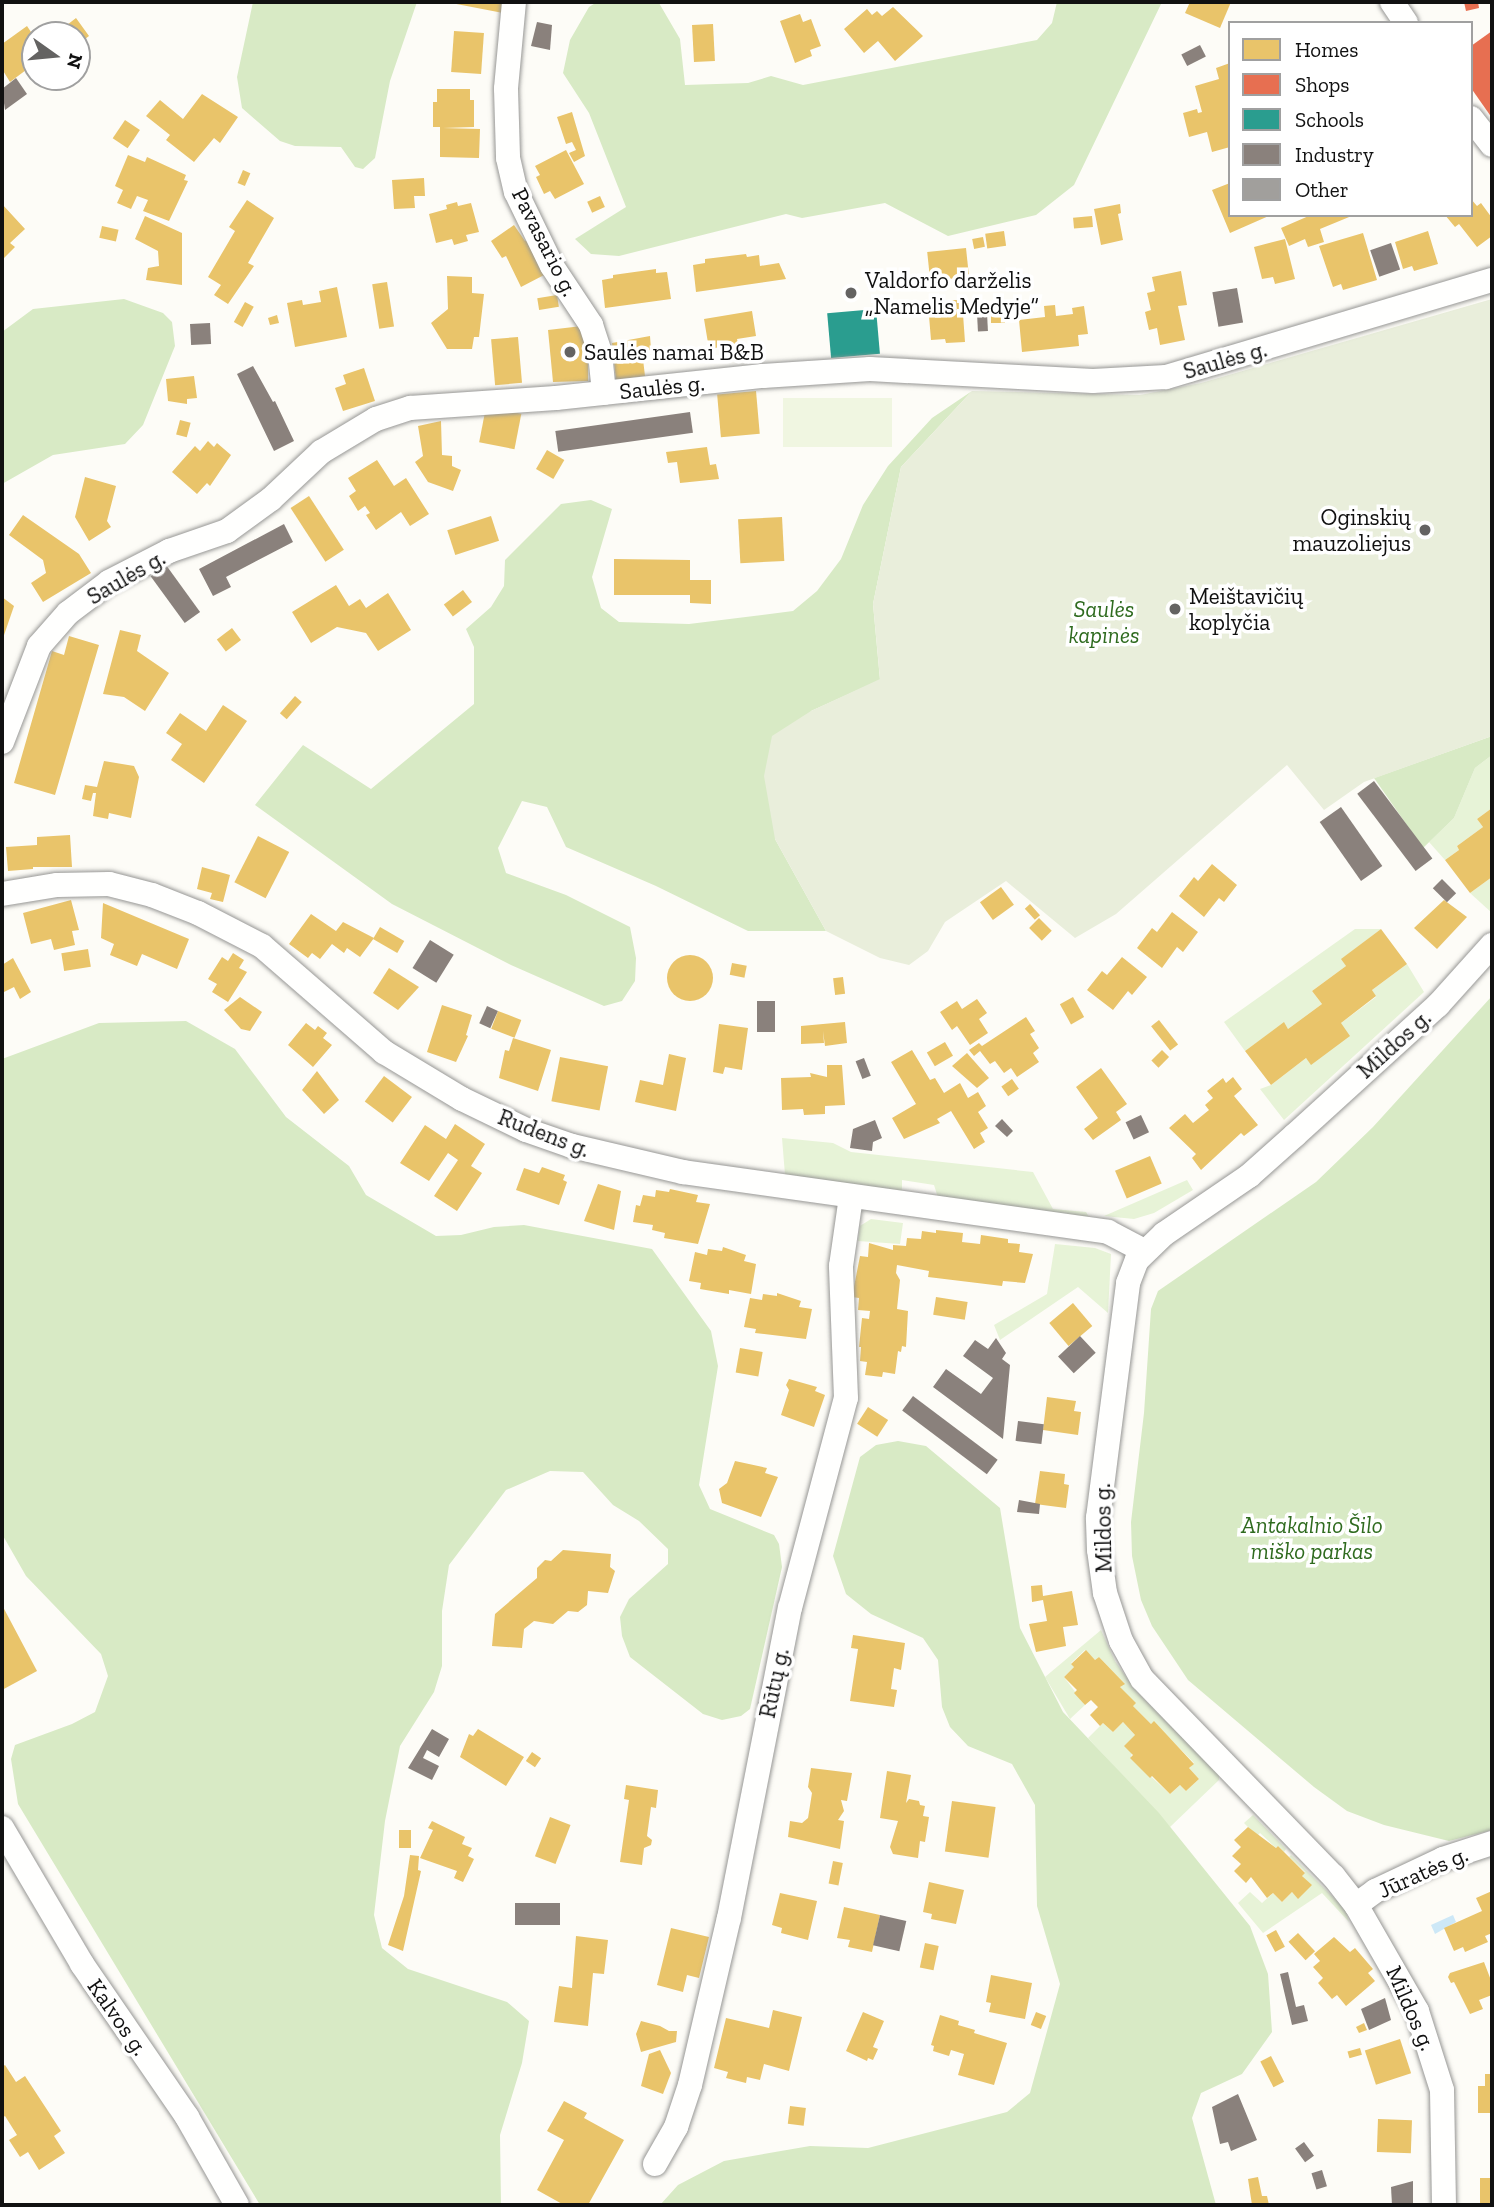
<!DOCTYPE html>
<meta charset="utf-8">
<style>
body{margin:0}
#map{position:relative;width:1494px;height:2207px;overflow:hidden;background:#fdfcf7;font-family:"Zilla Slab",serif}
div>[style]{position:absolute}
[style*='--x']{left:calc(var(--x)*1px);top:calc(var(--y)*1px);width:calc(var(--w)*1px);rotate:calc(var(--a)*1deg)}
.green>*{inset:0;background:#e7f3d7}
.forest>*{inset:0;background:#d8eac5}
.cemetery>*{inset:0;background:#e9eedb}
.pitch>*{inset:0;background:#f0f6e1;transform-origin:0 0}
.water>*{inset:0;background:#cde8f7}
.homes>*{inset:0;background:#e9c46a;transform-origin:0 0}
.round{border-radius:50%}
.shops>*{inset:0;background:#e76f51}
.schools>*{inset:0;background:#2a9d8f;transform-origin:0 0}
.industry>*{inset:0;background:#8a817c;transform-origin:0 0}
.building>*{inset:0;background:#a19f9c;transform-origin:0 0}
.roads{filter:drop-shadow(0 0 2px #979795) drop-shadow(0 0 2px #979795)}
.minor>*{height:24px;margin:-12px;padding:0 12px;transform-origin:12px;border-radius:12px;background:#fffffe}
.dots>*{width:19px;height:19px;translate:-50% -50%;box-sizing:border-box;border:4px solid #fff;border-radius:50%}
span{translate:-50% -50%;white-space:nowrap;text-align:center;line-height:1.15;-webkit-text-stroke:7px #fff;paint-order:stroke}
.street-label{font-size:23px;color:#111}
.poi-label{font-size:23px;color:#111}
.left{translate:0 -50%;text-align:left}
.right{translate:-100% -50%;text-align:right}
.park-label{font-size:23px;color:#2f6b1f;font-style:italic}
.frame{position:absolute;inset:0;border:4px solid #111;pointer-events:none}
.legend{position:absolute;left:1228px;top:21px;width:245px;height:196px;box-sizing:border-box;background:#fff;border:2px solid #a0a0a0;margin:0;padding:9px 12px;list-style:none;font-size:21px;color:#111}
.legend li{display:flex;align-items:center;gap:14px;height:35px}
.legend b{width:35px;border:2px solid #a0a0a0}
.north{position:absolute;left:21px;top:21px;width:70px;height:70px;box-sizing:border-box;background:#fff;border:2px solid #a0a0a0;border-radius:50%;rotate:105deg;font-size:19px;font-weight:700;line-height:28px;text-align:center;color:#111}
.north::after{content:'';display:block;margin:auto;width:24px;height:32px;background:#646362;clip-path:polygon(50% 0,100% 100%,50% 72%,0 100%)}
</style>
<div id="map">
<div class="green">
<i style="clip-path:polygon(1492px 755px,1492px 808px,1477px 819px,1483px 827px,1457px 846px,1459px 850px,1445px 860px,1429px 842px,1454px 818px,1475px 768px)"></i>
<i style="clip-path:polygon(1492px 877px,1492px 913px,1470px 893px)"></i>
<i style="clip-path:polygon(1355px 929px,1381px 929px,1342px 959px,1346px 966px,1312px 991px,1322px 1004px,1288px 1029px,1284px 1023px,1245px 1051px,1224px 1022px)"></i>
<i style="clip-path:polygon(1407px 964px,1424px 992px,1284px 1120px,1260px 1089px,1271px 1085px,1306px 1058px,1311px 1064px,1341px 1023px,1376px 997px,1372px 990px)"></i>
<i style="clip-path:polygon(782px 1138px,833px 1143px,851px 1152px,1033px 1172px,1053px 1209px,1086px 1212px,1089px 1217px,939px 1201px,934px 1185px,902px 1180px,902px 1194px,785px 1175px)"></i>
<i style="clip-path:polygon(1187px 1180px,1193px 1190px,1154px 1213px,1134px 1219px,1104px 1216px)"></i>
<i style="clip-path:polygon(871px 1219px,903px 1223px,900px 1244px,858px 1241px,860px 1226px)"></i>
<i style="clip-path:polygon(1055px 1244px,1095px 1248px,1111px 1254px,1108px 1313px,1078px 1287px,1000px 1340px,994px 1325px,1047px 1294px)"></i>
<i style="clip-path:polygon(1101px 1630px,1115px 1661px,1136px 1691px,1219px 1774px,1219px 1780px,1170px 1827px,1088px 1738px,1103px 1723px,1113px 1732px,1123px 1722px,1135px 1735px,1131px 1758px,1170px 1794px,1180px 1785px,1186px 1791px,1199px 1779px,1189px 1768px,1194px 1763px,1154px 1722px,1151px 1724px,1133px 1706px,1120px 1687px,1124px 1683px,1099px 1657px,1095px 1660px,1085px 1650px,1071px 1663px,1074px 1667px,1064px 1677px,1085px 1705px,1070px 1719px,1045px 1677px)"></i>
<i style="clip-path:polygon(1253px 1815px,1286px 1849px,1284px 1852px,1278px 1846px,1276px 1848px,1260px 1833px,1257px 1836px,1244px 1823px)"></i>
<i style="clip-path:polygon(1291px 1855px,1345px 1909px,1349px 1922px,1322px 1893px,1263px 1933px,1238px 1903px,1250px 1892px,1262px 1903px,1273px 1893px,1282px 1902px,1292px 1892px,1298px 1898px,1311px 1885px,1302px 1876px,1305px 1872px,1289px 1857px)"></i>
</div>
<div class="forest">
<i style="clip-path:polygon(253px 2px,417px 2px,390px 81px,375px 158px,363px 169px,355px 167px,341px 147px,295px 146px,280px 141px,242px 108px,237px 77px)"></i>
<i style="clip-path:polygon(597px 2px,659px 3px,680px 39px,685px 85px,748px 83px,771px 76px,803px 85px,1037px 40px,1052px 23px,1057px 2px,1162px 2px,1074px 185px,1036px 215px,948px 236px,885px 203px,802px 218px,786px 214px,619px 256px,591px 254px,575px 239px,626px 207px,589px 113px,563px 73px,570px 40px,589px 7px)"></i>
<i style="clip-path:polygon(124px 299px,163px 313px,172px 322px,175px 346px,143px 425px,125px 444px,53px 455px,2px 484px,2px 332px,33px 309px)"></i>
<i style="clip-path:polygon(972px 391px,901px 467px,873px 604px,880px 680px,811px 711px,775px 839px,826px 931px,748px 931px,656px 886px,566px 847px,547px 807px,522px 801px,498px 848px,506px 873px,566px 895px,630px 927px,636px 958px,635px 981px,622px 1001px,604px 1006px,511px 965px,392px 904px,255px 805px,303px 745px,371px 789px,474px 704px,474px 647px,466px 629px,491px 607px,504px 586px,505px 560px,561px 504px,591px 500px,612px 509px,592px 577px,601px 608px,619px 622px,689px 624px,793px 611px,817px 591px,841px 559px,863px 505px,888px 466px,932px 418px)"></i>
<i style="clip-path:polygon(1492px 736px,1492px 755px,1475px 768px,1454px 818px,1423px 848px,1374px 778px)"></i>
<i style="clip-path:polygon(1492px 996px,1492px 1830px,1449px 1841px,1384px 1825px,1347px 1811px,1314px 1787px,1188px 1680px,1152px 1626px,1141px 1600px,1132px 1556px,1131px 1522px,1144px 1413px,1151px 1309px,1158px 1291px,1316px 1182px,1373px 1127px)"></i>
<i style="clip-path:polygon(186px 1021px,235px 1049px,286px 1117px,349px 1166px,366px 1195px,436px 1236px,461px 1235px,494px 1227px,524px 1225px,652px 1249px,711px 1331px,718px 1366px,699px 1485px,710px 1509px,774px 1535px,779px 1544px,782px 1567px,750px 1709px,741px 1716px,722px 1720px,703px 1714px,630px 1657px,622px 1636px,620px 1617px,629px 1599px,668px 1564px,668px 1549px,639px 1521px,613px 1505px,583px 1472px,550px 1471px,506px 1490px,449px 1565px,442px 1611px,442px 1666px,434px 1692px,400px 1746px,385px 1821px,374px 1915px,382px 1948px,408px 1969px,507px 2002px,529px 2021px,522px 2063px,500px 2135px,501px 2205px,260px 2205px,18px 1804px,11px 1759px,15px 1745px,72px 1724px,95px 1712px,108px 1676px,101px 1654px,26px 1576px,2px 1534px,2px 1059px,99px 1023px)"></i>
<i style="clip-path:polygon(898px 1441px,926px 1446px,1000px 1508px,1020px 1628px,1063px 1712px,1159px 1813px,1250px 1926px,1268px 1974px,1272px 2032px,1242px 2074px,1201px 2093px,1192px 2118px,1216px 2205px,660px 2205px,678px 2185px,724px 2161px,810px 2146px,868px 2148px,1007px 2112px,1030px 2093px,1060px 1984px,1037px 1906px,1035px 1805px,1012px 1764px,968px 1746px,950px 1727px,942px 1707px,938px 1660px,923px 1638px,871px 1614px,846px 1594px,833px 1556px,860px 1457px,876px 1445px)"></i>
</div>
<div class="cemetery">
<i style="clip-path:polygon(1492px 299px,1492px 736px,1364px 782px,1324px 810px,1287px 765px,1116px 914px,1075px 938px,1006px 881px,945px 922px,928px 951px,909px 965px,880px 958px,826px 931px,775px 839px,764px 776px,772px 736px,811px 711px,880px 679px,873px 604px,901px 467px,972px 391px,1140px 395px,1201px 383px)"></i>
</div>
<div class="pitch">
<i style="left:892px;top:398px;width:49px;height:109px;rotate:90deg"></i>
</div>
<div class="water">
<i style="clip-path:polygon(1453px 1915px,1456px 1922px,1435px 1934px,1431px 1925px)"></i>
</div>
<div class="homes">
<i style="clip-path:polygon(446px 2px,505px 2px,503px 13px)"></i>
<i style="clip-path:polygon(1190px 2px,1231px 2px,1220px 28px,1185px 13px)"></i>
<i style="clip-path:polygon(893px 7px,923px 36px,895px 61px,878px 41px,864px 53px,844px 29px,867px 9px,872px 15px,877px 11px,882px 16px)"></i>
<i style="clip-path:polygon(800px 14px,803px 22px,811px 19px,821px 46px,810px 50px,812px 56px,795px 63px,780px 21px)"></i>
<i style="clip-path:polygon(76px 18px,89px 36px,77px 45px,77px 35px,54px 35px)"></i>
<i style="left:713px;top:24px;width:37px;height:21px;rotate:87deg"></i>
<i style="clip-path:polygon(27px 26px,31px 32px,36px 28px,40px 35px,35px 35px,35px 59px,24px 67px,26px 70px,10px 82px,2px 69px,2px 44px)"></i>
<i style="left:454px;top:31px;width:30px;height:41px;rotate:4deg"></i>
<i style="clip-path:polygon(1230px 63px,1230px 147px,1212px 152px,1207px 132px,1189px 137px,1183px 113px,1197px 109px,1198px 113px,1202px 112px,1195px 86px,1219px 79px,1216px 68px)"></i>
<i style="clip-path:polygon(437px 89px,470px 89px,470px 100px,474px 100px,474px 127px,443px 128px,480px 129px,479px 158px,440px 157px,440px 127px,433px 127px,433px 102px,437px 102px)"></i>
<i style="clip-path:polygon(202px 94px,238px 117px,220px 143px,214px 138px,194px 162px,166px 140px,170px 135px,146px 116px,160px 100px,183px 119px)"></i>
<i style="clip-path:polygon(572px 112px,585px 156px,574px 162px,569px 153px,576px 150px,572px 142px,566px 144px,557px 117px)"></i>
<i style="left:125px;top:120px;width:18px;height:22px;rotate:34deg"></i>
<i style="clip-path:polygon(566px 150px,584px 184px,555px 199px,550px 191px,544px 194px,536px 177px,540px 175px,535px 166px)"></i>
<i style="clip-path:polygon(128px 155px,145px 162px,147px 157px,186px 175px,184px 180px,188px 181px,169px 221px,143px 211px,148px 200px,137px 196px,131px 209px,117px 203px,123px 190px,115px 186px)"></i>
<i style="left:243px;top:170px;width:8px;height:14px;rotate:23deg"></i>
<i style="clip-path:polygon(424px 178px,425px 196px,414px 196px,415px 208px,394px 209px,392px 180px)"></i>
<i style="clip-path:polygon(1230px 183px,1230px 215px,1271px 215px,1230px 233px,1212px 190px)"></i>
<i style="left:600px;top:196px;width:12px;height:14px;rotate:66deg"></i>
<i style="clip-path:polygon(1471px 199px,1477px 206px,1481px 203px,1492px 218px,1492px 236px,1477px 247px,1459px 224px,1455px 227px,1445px 215px,1471px 215px)"></i>
<i style="clip-path:polygon(247px 200px,274px 218px,248px 263px,254px 266px,228px 304px,214px 295px,221px 285px,208px 277px,235px 231px,229px 227px)"></i>
<i style="clip-path:polygon(457px 202px,458px 206px,471px 203px,479px 232px,466px 235px,468px 241px,454px 245px,452px 239px,436px 243px,429px 214px,447px 209px,446px 205px)"></i>
<i style="clip-path:polygon(2px 204px,25px 229px,10px 243px,15px 247px,2px 260px)"></i>
<i style="clip-path:polygon(1120px 204px,1121px 213px,1118px 214px,1123px 240px,1101px 245px,1094px 209px)"></i>
<i style="clip-path:polygon(1311px 215px,1354px 215px,1320px 229px,1324px 242px,1308px 247px,1305px 239px,1289px 246px,1281px 228px)"></i>
<i style="clip-path:polygon(145px 216px,182px 233px,182px 285px,146px 280px,148px 268px,159px 266px,158px 251px,135px 239px)"></i>
<i style="left:1092px;top:216px;width:11px;height:19px;rotate:85deg"></i>
<i style="clip-path:polygon(514px 225px,525px 241px,529px 239px,546px 274px,521px 287px,506px 256px,502px 258px,491px 241px)"></i>
<i style="left:102px;top:226px;width:17px;height:12px;rotate:13deg"></i>
<i style="left:1004px;top:231px;width:15px;height:19px;rotate:82deg"></i>
<i style="clip-path:polygon(1428px 231px,1438px 264px,1414px 271px,1412px 266px,1403px 269px,1395px 242px)"></i>
<i style="clip-path:polygon(1363px 233px,1377px 280px,1343px 290px,1341px 284px,1333px 287px,1319px 246px)"></i>
<i style="left:983px;top:237px;width:10px;height:11px;rotate:79deg"></i>
<i style="clip-path:polygon(1285px 239px,1295px 279px,1275px 284px,1273px 277px,1262px 279px,1254px 247px)"></i>
<i style="left:966px;top:248px;width:29px;height:39px;rotate:84deg"></i>
<i style="clip-path:polygon(746px 254px,747px 257px,759px 255px,760px 266px,779px 263px,786px 279px,696px 292px,693px 265px,705px 263px,705px 259px)"></i>
<i style="clip-path:polygon(656px 269px,656px 273px,667px 272px,671px 299px,605px 308px,602px 280px,613px 278px,613px 275px)"></i>
<i style="clip-path:polygon(1181px 271px,1187px 305px,1178px 306px,1185px 340px,1160px 345px,1157px 328px,1149px 330px,1145px 312px,1151px 310px,1147px 293px,1155px 291px,1152px 277px)"></i>
<i style="clip-path:polygon(447px 276px,472px 277px,472px 293px,484px 294px,479px 337px,474px 337px,472px 349px,447px 349px,431px 323px,448px 309px)"></i>
<i style="left:387px;top:282px;width:45px;height:15px;rotate:81deg"></i>
<i style="clip-path:polygon(337px 287px,347px 337px,295px 347px,287px 303px,302px 300px,303px 305px,321px 302px,319px 291px)"></i>
<i style="left:557px;top:295px;width:12px;height:20px;rotate:81deg"></i>
<i style="clip-path:polygon(947px 300px,962px 300px,965px 342px,946px 343px,945px 339px,931px 340px,929px 316px,948px 315px)"></i>
<i style="left:245px;top:302px;width:10px;height:23px;rotate:29deg"></i>
<i style="clip-path:polygon(1055px 305px,1056px 316px,1073px 314px,1072px 308px,1084px 306px,1088px 334px,1078px 335px,1079px 346px,1022px 352px,1019px 320px,1045px 317px,1044px 306px)"></i>
<i style="clip-path:polygon(752px 311px,756px 336px,737px 339px,738px 344px,709px 349px,704px 319px)"></i>
<i style="left:1005px;top:311px;width:12px;height:14px;rotate:90deg"></i>
<i style="clip-path:polygon(277px 315px,279px 323px,270px 325px,268px 318px)"></i>
<i style="clip-path:polygon(582px 326px,588px 339px,588px 381px,553px 382px,548px 330px)"></i>
<i style="clip-path:polygon(650px 336px,651px 350px,642px 351px,645px 376px,616px 380px,612px 343px)"></i>
<i style="left:518px;top:337px;width:46px;height:27px;rotate:85deg"></i>
<i style="clip-path:polygon(364px 368px,375px 401px,343px 411px,335px 388px,346px 384px,343px 375px)"></i>
<i style="clip-path:polygon(194px 376px,197px 398px,187px 399px,187px 404px,168px 401px,166px 379px)"></i>
<i style="left:756px;top:391px;width:43px;height:39px;rotate:85deg"></i>
<i style="left:486px;top:407px;width:36px;height:36px;rotate:11deg"></i>
<i style="left:180px;top:420px;width:11px;height:15px;rotate:15deg"></i>
<i style="clip-path:polygon(441px 421px,442px 455px,452px 456px,452px 466px,461px 470px,453px 491px,428px 482px,415px 462px,423px 456px,418px 426px)"></i>
<i style="clip-path:polygon(208px 441px,214px 447px,217px 443px,231px 455px,210px 486px,207px 483px,197px 494px,172px 472px,195px 446px,200px 451px)"></i>
<i style="clip-path:polygon(707px 447px,710px 465px,716px 464px,719px 479px,680px 483px,677px 462px,668px 463px,666px 452px)"></i>
<i style="left:547px;top:450px;width:20px;height:22px;rotate:30deg"></i>
<i style="clip-path:polygon(377px 460px,394px 486px,406px 478px,429px 514px,410px 526px,401px 512px,376px 530px,366px 515px,370px 513px,365px 506px,358px 511px,349px 496px,356px 491px,348px 478px)"></i>
<i style="clip-path:polygon(85px 477px,116px 486px,107px 521px,111px 527px,89px 541px,75px 517px)"></i>
<i style="left:309px;top:496px;width:64px;height:22px;rotate:57deg"></i>
<i style="clip-path:polygon(23px 515px,79px 554px,91px 573px,43px 602px,31px 583px,46px 573px,43px 560px,9px 535px)"></i>
<i style="left:491px;top:516px;width:26px;height:46px;rotate:72deg"></i>
<i style="left:782px;top:517px;width:44px;height:44px;rotate:87deg"></i>
<i style="clip-path:polygon(614px 559px,690px 560px,690px 580px,711px 580px,711px 604px,690px 603px,690px 595px,614px 595px)"></i>
<i style="clip-path:polygon(336px 585px,349px 606px,360px 599px,366px 608px,388px 593px,411px 630px,378px 651px,366px 633px,337px 627px,311px 643px,292px 612px)"></i>
<i style="left:463px;top:590px;width:15px;height:24px;rotate:53deg"></i>
<i style="clip-path:polygon(2px 597px,14px 606px,2px 641px)"></i>
<i style="left:232px;top:628px;width:15px;height:19px;rotate:53deg"></i>
<i style="clip-path:polygon(120px 630px,141px 635px,137px 651px,169px 673px,145px 711px,124px 697px,103px 694px)"></i>
<i style="clip-path:polygon(69px 636px,99px 645px,55px 795px,14px 783px,52px 651px,64px 655px)"></i>
<i style="left:295px;top:696px;width:9px;height:23px;rotate:41deg"></i>
<i style="clip-path:polygon(223px 705px,247px 721px,204px 783px,171px 760px,182px 744px,166px 733px,180px 713px,206px 731px)"></i>
<i style="clip-path:polygon(104px 761px,134px 766px,139px 777px,131px 818px,109px 813px,108px 819px,93px 816px,96px 793px,93px 793px,91px 801px,82px 799px,85px 785px,97px 787px)"></i>
<i style="clip-path:polygon(1492px 808px,1492px 877px,1470px 893px,1445px 860px,1459px 850px,1457px 846px,1483px 827px,1477px 819px)"></i>
<i style="clip-path:polygon(70px 835px,72px 867px,33px 867px,33px 869px,8px 871px,6px 847px,37px 845px,37px 837px)"></i>
<i style="left:258px;top:836px;width:35px;height:52px;rotate:27deg"></i>
<i style="clip-path:polygon(1212px 864px,1237px 885px,1224px 902px,1219px 898px,1204px 917px,1179px 896px,1194px 877px,1198px 881px)"></i>
<i style="clip-path:polygon(202px 867px,230px 875px,223px 902px,210px 899px,212px 893px,197px 889px)"></i>
<i style="left:1001px;top:887px;width:22px;height:26px;rotate:54deg"></i>
<i style="clip-path:polygon(71px 900px,79px 930px,72px 931px,75px 945px,54px 950px,51px 939px,31px 944px,23px 913px)"></i>
<i style="clip-path:polygon(1444px 900px,1467px 917px,1437px 949px,1414px 928px)"></i>
<i style="clip-path:polygon(103px 903px,189px 939px,177px 969px,142px 954px,137px 966px,110px 955px,114px 944px,101px 938px)"></i>
<i style="left:1030px;top:904px;width:15px;height:7px;rotate:48deg"></i>
<i style="clip-path:polygon(1172px 912px,1198px 932px,1183px 952px,1177px 947px,1162px 968px,1137px 948px,1152px 928px,1157px 932px)"></i>
<i style="clip-path:polygon(311px 914px,336px 931px,343px 922px,374px 938px,360px 957px,347px 948px,344px 953px,332px 944px,320px 959px,312px 953px,308px 958px,289px 944px)"></i>
<i style="left:1039px;top:918px;width:18px;height:14px;rotate:45deg"></i>
<i style="left:380px;top:927px;width:28px;height:14px;rotate:30deg"></i>
<i style="clip-path:polygon(1381px 929px,1407px 964px,1372px 990px,1376px 996px,1341px 1023px,1350px 1036px,1311px 1065px,1306px 1058px,1271px 1085px,1245px 1051px,1284px 1022px,1288px 1029px,1322px 1004px,1312px 991px,1346px 966px,1341px 959px)"></i>
<i style="left:88px;top:949px;width:18px;height:27px;rotate:81deg"></i>
<i style="clip-path:polygon(233px 953px,244px 960px,239px 968px,247px 972px,228px 1002px,212px 992px,217px 984px,208px 979px,222px 957px,228px 961px)"></i>
<i class="round" style="left:667px;top:955px;width:46px;height:46px"></i>
<i style="clip-path:polygon(1122px 957px,1147px 977px,1132px 995px,1128px 991px,1113px 1010px,1087px 990px,1102px 971px,1107px 975px)"></i>
<i style="clip-path:polygon(13px 958px,31px 992px,20px 999px,14px 987px,2px 993px,2px 965px)"></i>
<i style="left:732px;top:963px;width:15px;height:12px;rotate:11deg"></i>
<i style="clip-path:polygon(389px 968px,419px 987px,398px 1010px,373px 993px)"></i>
<i style="left:843px;top:977px;width:17px;height:10px;rotate:83deg"></i>
<i style="clip-path:polygon(240px 997px,262px 1012px,250px 1031px,241px 1029px,224px 1010px)"></i>
<i style="left:1073px;top:997px;width:23px;height:15px;rotate:61deg"></i>
<i style="clip-path:polygon(977px 999px,987px 1013px,979px 1019px,988px 1033px,970px 1045px,957px 1026px,952px 1030px,940px 1012px,957px 1001px,962px 1009px)"></i>
<i style="clip-path:polygon(442px 1005px,472px 1015px,466px 1035px,468px 1036px,456px 1062px,427px 1052px)"></i>
<i style="left:498px;top:1011px;width:25px;height:19px;rotate:21deg"></i>
<i style="clip-path:polygon(1026px 1017px,1035px 1031px,1030px 1034px,1039px 1048px,1033px 1053px,1039px 1062px,1017px 1077px,1011px 1068px,1004px 1073px,995px 1061px,990px 1064px,980px 1051px,974px 1056px,969px 1050px,979px 1043px,982px 1046px)"></i>
<i style="left:1159px;top:1020px;width:31px;height:10px;rotate:52deg"></i>
<i style="clip-path:polygon(845px 1022px,847px 1043px,825px 1046px,823px 1031px,824px 1043px,801px 1044px,801px 1026px)"></i>
<i style="clip-path:polygon(306px 1023px,315px 1030px,318px 1026px,327px 1033px,323px 1038px,332px 1045px,313px 1067px,288px 1045px)"></i>
<i style="clip-path:polygon(719px 1024px,748px 1028px,742px 1070px,725px 1067px,723px 1074px,713px 1072px)"></i>
<i style="clip-path:polygon(513px 1038px,551px 1050px,538px 1091px,499px 1078px,505px 1050px,509px 1051px)"></i>
<i style="left:945px;top:1042px;width:16px;height:21px;rotate:60deg"></i>
<i style="clip-path:polygon(912px 1050px,930px 1080px,935px 1078px,944px 1093px,960px 1083px,968px 1098px,978px 1092px,986px 1106px,978px 1112px,988px 1128px,980px 1133px,985px 1142px,974px 1149px,951px 1111px,937px 1119px,940px 1123px,904px 1139px,892px 1118px,916px 1104px,891px 1062px)"></i>
<i style="left:1162px;top:1050px;width:10px;height:15px;rotate:45deg"></i>
<i style="clip-path:polygon(967px 1053px,989px 1078px,977px 1088px,952px 1066px)"></i>
<i style="clip-path:polygon(669px 1054px,686px 1058px,676px 1111px,635px 1102px,640px 1080px,663px 1085px)"></i>
<i style="left:560px;top:1057px;width:49px;height:45px;rotate:11deg"></i>
<i style="clip-path:polygon(827px 1065px,842px 1065px,845px 1105px,825px 1106px,825px 1114px,804px 1115px,803px 1109px,782px 1110px,781px 1078px,811px 1077px,810px 1073px,827px 1077px)"></i>
<i style="clip-path:polygon(1101px 1068px,1127px 1104px,1116px 1112px,1121px 1120px,1093px 1140px,1084px 1129px,1098px 1118px,1076px 1087px)"></i>
<i style="clip-path:polygon(317px 1071px,339px 1100px,324px 1114px,302px 1090px)"></i>
<i style="left:384px;top:1076px;width:35px;height:32px;rotate:37deg"></i>
<i style="clip-path:polygon(1233px 1077px,1242px 1089px,1234px 1096px,1258px 1125px,1244px 1136px,1241px 1133px,1201px 1170px,1192px 1158px,1196px 1154px,1169px 1128px,1185px 1114px,1193px 1123px,1209px 1110px,1205px 1105px,1213px 1098px,1207px 1091px,1223px 1078px,1226px 1083px)"></i>
<i style="left:1012px;top:1079px;width:12px;height:13px;rotate:55deg"></i>
<i style="clip-path:polygon(455px 1124px,485px 1144px,471px 1166px,482px 1173px,457px 1211px,434px 1196px,458px 1160px,448px 1153px,429px 1181px,400px 1163px,425px 1125px,446px 1139px)"></i>
<i style="left:1150px;top:1156px;width:30px;height:38px;rotate:67deg"></i>
<i style="clip-path:polygon(542px 1167px,565px 1175px,563px 1180px,567px 1182px,559px 1205px,516px 1190px,524px 1168px,539px 1173px)"></i>
<i style="clip-path:polygon(598px 1184px,621px 1191px,614px 1230px,584px 1221px)"></i>
<i style="clip-path:polygon(670px 1189px,698px 1195px,696px 1202px,710px 1204px,698px 1244px,664px 1238px,665px 1233px,652px 1230px,653px 1225px,633px 1222px,636px 1205px,640px 1206px,643px 1195px,655px 1197px,656px 1190px,669px 1192px)"></i>
<i style="clip-path:polygon(936px 1230px,963px 1233px,962px 1242px,980px 1244px,981px 1235px,1008px 1239px,1008px 1243px,1020px 1244px,1019px 1252px,1033px 1254px,1025px 1283px,1003px 1281px,1002px 1286px,928px 1277px,929px 1271px,897px 1265px,896px 1273px,900px 1280px,897px 1309px,908px 1311px,906px 1347px,902px 1346px,901px 1352px,898px 1351px,895px 1374px,883px 1372px,882px 1377px,865px 1375px,867px 1362px,860px 1361px,861px 1347px,859px 1347px,862px 1318px,869px 1319px,870px 1311px,858px 1310px,859px 1298px,852px 1297px,860px 1256px,868px 1257px,869px 1243px,893px 1250px,893px 1245px,906px 1246px,907px 1238px,921px 1239px,922px 1231px,936px 1233px)"></i>
<i style="clip-path:polygon(723px 1247px,746px 1255px,744px 1261px,756px 1264px,751px 1294px,729px 1290px,729px 1294px,700px 1289px,701px 1283px,689px 1281px,695px 1252px,707px 1255px,708px 1249px,722px 1251px)"></i>
<i style="clip-path:polygon(777px 1293px,801px 1301px,799px 1307px,812px 1309px,806px 1339px,755px 1333px,756px 1329px,744px 1327px,750px 1298px,762px 1300px,763px 1294px,777px 1296px)"></i>
<i style="left:936px;top:1297px;width:32px;height:18px;rotate:9deg"></i>
<i style="left:1073px;top:1303px;width:30px;height:31px;rotate:50deg"></i>
<i style="left:740px;top:1348px;width:23px;height:25px;rotate:10deg"></i>
<i style="clip-path:polygon(789px 1379px,817px 1387px,815px 1391px,825px 1395px,814px 1427px,781px 1415px,789px 1390px,786px 1385px)"></i>
<i style="clip-path:polygon(1047px 1397px,1076px 1401px,1074px 1411px,1081px 1412px,1078px 1435px,1043px 1430px)"></i>
<i style="left:868px;top:1407px;width:24px;height:20px;rotate:33deg"></i>
<i style="clip-path:polygon(735px 1461px,767px 1468px,765px 1473px,778px 1477px,761px 1517px,722px 1503px,719px 1489px,727px 1483px)"></i>
<i style="clip-path:polygon(1040px 1471px,1065px 1474px,1064px 1484px,1069px 1485px,1066px 1508px,1035px 1504px)"></i>
<i style="clip-path:polygon(563px 1550px,611px 1554px,610px 1567px,615px 1571px,608px 1593px,588px 1591px,587px 1605px,578px 1612px,568px 1611px,553px 1624px,534px 1621px,524px 1629px,522px 1648px,492px 1646px,495px 1614px,537px 1578px,537px 1568px,545px 1560px,551px 1561px)"></i>
<i style="clip-path:polygon(1042px 1585px,1043px 1596px,1072px 1591px,1078px 1625px,1063px 1627px,1066px 1646px,1036px 1652px,1029px 1624px,1047px 1621px,1043px 1600px,1032px 1602px,1031px 1586px)"></i>
<i style="clip-path:polygon(2px 1605px,37px 1671px,2px 1690px)"></i>
<i style="clip-path:polygon(853px 1635px,905px 1643px,901px 1670px,894px 1668px,891px 1689px,897px 1690px,894px 1707px,850px 1701px,858px 1649px,851px 1648px)"></i>
<i style="clip-path:polygon(1086px 1650px,1095px 1660px,1099px 1657px,1125px 1684px,1120px 1687px,1136px 1703px,1133px 1706px,1151px 1724px,1154px 1721px,1194px 1764px,1189px 1768px,1199px 1779px,1186px 1791px,1180px 1785px,1170px 1794px,1152px 1776px,1150px 1778px,1130px 1758px,1133px 1755px,1124px 1746px,1135px 1735px,1123px 1722px,1113px 1732px,1103px 1723px,1100px 1726px,1090px 1715px,1098px 1707px,1091px 1700px,1085px 1705px,1074px 1693px,1077px 1690px,1064px 1677px,1074px 1667px,1071px 1664px)"></i>
<i style="clip-path:polygon(478px 1729px,524px 1757px,506px 1786px,460px 1757px,469px 1734px,473px 1736px)"></i>
<i style="left:532px;top:1752px;width:11px;height:11px;rotate:34deg"></i>
<i style="clip-path:polygon(811px 1768px,852px 1773px,847px 1801px,841px 1800px,844px 1811px,838px 1820px,844px 1821px,840px 1849px,788px 1837px,790px 1821px,802px 1823px,808px 1818px,812px 1793px,808px 1787px)"></i>
<i style="clip-path:polygon(887px 1771px,911px 1775px,906px 1803px,909px 1799px,919px 1801px,920px 1805px,925px 1806px,923px 1816px,929px 1817px,925px 1842px,920px 1841px,918px 1858px,893px 1854px,890px 1847px,898px 1821px,880px 1818px)"></i>
<i style="clip-path:polygon(626px 1785px,658px 1790px,656px 1808px,651px 1807px,647px 1836px,652px 1840px,651px 1845px,644px 1848px,642px 1865px,620px 1862px,629px 1800px,624px 1799px)"></i>
<i style="left:952px;top:1801px;width:44px;height:51px;rotate:8deg"></i>
<i style="left:550px;top:1817px;width:22px;height:42px;rotate:21deg"></i>
<i style="clip-path:polygon(432px 1821px,465px 1837px,462px 1844px,472px 1848px,468px 1856px,474px 1859px,463px 1882px,454px 1878px,457px 1871px,420px 1858px,433px 1830px,428px 1828px)"></i>
<i style="clip-path:polygon(1248px 1827px,1276px 1848px,1278px 1846px,1305px 1873px,1302px 1876px,1312px 1885px,1298px 1899px,1292px 1892px,1282px 1902px,1273px 1893px,1267px 1898px,1251px 1877px,1246px 1883px,1234px 1871px,1241px 1864px,1232px 1856px,1241px 1847px,1234px 1840px)"></i>
<i style="left:399px;top:1830px;width:12px;height:18px"></i>
<i style="clip-path:polygon(410px 1855px,419px 1856px,418px 1870px,421px 1871px,403px 1951px,388px 1945px,404px 1896px)"></i>
<i style="left:833px;top:1861px;width:10px;height:23px;rotate:11deg"></i>
<i style="clip-path:polygon(929px 1882px,964px 1890px,956px 1924px,931px 1919px,932px 1914px,923px 1912px)"></i>
<i style="clip-path:polygon(1492px 1891px,1492px 1933px,1485px 1936px,1488px 1942px,1465px 1952px,1463px 1947px,1454px 1951px,1444px 1928px,1482px 1911px,1476px 1898px)"></i>
<i style="clip-path:polygon(780px 1893px,817px 1901px,808px 1940px,781px 1933px,782px 1928px,772px 1925px)"></i>
<i style="clip-path:polygon(844px 1907px,880px 1915px,872px 1952px,848px 1947px,850px 1940px,837px 1938px)"></i>
<i style="clip-path:polygon(671px 1928px,709px 1937px,699px 1978px,687px 1975px,683px 1992px,657px 1985px)"></i>
<i style="left:1276px;top:1930px;width:19px;height:11px;rotate:62deg"></i>
<i style="left:1298px;top:1933px;width:25px;height:13px;rotate:47deg"></i>
<i style="clip-path:polygon(576px 1936px,608px 1940px,604px 1974px,593px 1973px,588px 2026px,554px 2022px,559px 1986px,572px 1988px)"></i>
<i style="clip-path:polygon(1334px 1937px,1350px 1952px,1355px 1948px,1373px 1969px,1368px 1973px,1375px 1981px,1346px 2006px,1337px 1995px,1332px 1999px,1318px 1983px,1323px 1978px,1313px 1967px,1320px 1961px,1314px 1954px)"></i>
<i style="left:925px;top:1943px;width:14px;height:25px;rotate:12deg"></i>
<i style="clip-path:polygon(1484px 1962px,1492px 1983px,1492px 1995px,1479px 2000px,1483px 2009px,1470px 2014px,1454px 1982px,1451px 1983px,1448px 1977px,1450px 1973px)"></i>
<i style="clip-path:polygon(991px 1975px,1032px 1983px,1025px 2019px,989px 2012px,991px 2003px,986px 2002px)"></i>
<i style="clip-path:polygon(773px 2010px,802px 2017px,789px 2071px,764px 2064px,760px 2080px,747px 2077px,746px 2083px,726px 2078px,728px 2072px,714px 2068px,726px 2018px,769px 2028px)"></i>
<i style="clip-path:polygon(863px 2012px,884px 2021px,873px 2047px,878px 2049px,873px 2060px,868px 2058px,867px 2061px,846px 2051px)"></i>
<i style="left:1036px;top:2012px;width:11px;height:14px;rotate:22deg"></i>
<i style="clip-path:polygon(940px 2015px,959px 2021px,958px 2025px,975px 2030px,974px 2033px,1007px 2043px,994px 2085px,958px 2075px,964px 2054px,951px 2050px,949px 2056px,933px 2051px,934px 2046px,931px 2045px)"></i>
<i style="clip-path:polygon(641px 2021px,660px 2026px,669px 2031px,677px 2031px,676px 2042px,641px 2052px,636px 2034px)"></i>
<i style="clip-path:polygon(1364px 2023px,1367px 2030px,1359px 2033px,1356px 2027px)"></i>
<i style="left:1400px;top:2039px;width:36px;height:37px;rotate:72deg"></i>
<i style="left:1360px;top:2048px;width:7px;height:13px;rotate:74deg"></i>
<i style="clip-path:polygon(660px 2050px,671px 2073px,663px 2094px,641px 2086px,649px 2054px)"></i>
<i style="left:1271px;top:2056px;width:29px;height:12px;rotate:63deg"></i>
<i style="clip-path:polygon(5px 2065px,16px 2082px,25px 2076px,61px 2131px,54px 2136px,65px 2153px,39px 2170px,28px 2152px,20px 2157px,9px 2140px,17px 2135px,5px 2116px,2px 2118px,2px 2067px)"></i>
<i style="clip-path:polygon(1485px 2074px,1492px 2074px,1492px 2113px,1478px 2113px,1478px 2086px,1485px 2086px)"></i>
<i style="clip-path:polygon(564px 2101px,587px 2113px,584px 2118px,624px 2140px,588px 2205px,564px 2205px,537px 2190px,564px 2140px,547px 2131px)"></i>
<i style="left:790px;top:2106px;width:16px;height:18px;rotate:7deg"></i>
<i style="left:1378px;top:2119px;width:34px;height:33px;rotate:2deg"></i>
<i style="clip-path:polygon(1258px 2177px,1262px 2196px,1267px 2196px,1269px 2205px,1252px 2205px,1248px 2179px)"></i>
<i style="left:1480px;top:2178px;width:12px;height:27px"></i>
</div>
<div class="shops">
<i style="clip-path:polygon(1464px 2px,1478px 2px,1479px 8px,1466px 11px)"></i>
<i style="clip-path:polygon(1492px 31px,1492px 118px,1471px 88px,1471px 46px)"></i>
</div>
<div class="schools">
<i style="left:876px;top:309px;width:45px;height:49px;rotate:85deg"></i>
</div>
<div class="industry">
<i style="clip-path:polygon(537px 22px,552px 25px,550px 50px,531px 46px)"></i>
<i style="left:1200px;top:45px;width:13px;height:21px;rotate:63deg"></i>
<i style="clip-path:polygon(16px 78px,27px 94px,5px 110px,2px 89px)"></i>
<i style="left:1391px;top:243px;width:28px;height:22px;rotate:71deg"></i>
<i style="left:1237px;top:288px;width:35px;height:25px;rotate:80deg"></i>
<i style="left:987px;top:313px;width:18px;height:10px;rotate:87deg"></i>
<i style="left:210px;top:323px;width:21px;height:20px;rotate:87deg"></i>
<i style="clip-path:polygon(253px 366px,273px 402px,275px 401px,294px 441px,274px 451px,237px 374px)"></i>
<i style="left:690px;top:412px;width:21px;height:136px;rotate:82deg"></i>
<i style="clip-path:polygon(284px 524px,293px 542px,226px 577px,231px 587px,213px 596px,199px 569px)"></i>
<i style="left:166px;top:565px;width:58px;height:19px;rotate:54deg"></i>
<i style="left:1374px;top:781px;width:97px;height:21px;rotate:53deg"></i>
<i style="left:1341px;top:807px;width:72px;height:26px;rotate:55deg"></i>
<i style="left:1442px;top:879px;width:20px;height:13px;rotate:45deg"></i>
<i style="left:430px;top:940px;width:28px;height:33px;rotate:32deg"></i>
<i style="left:757px;top:1001px;width:18px;height:31px"></i>
<i style="left:487px;top:1006px;width:12px;height:19px;rotate:24deg"></i>
<i style="left:864px;top:1058px;width:19px;height:9px;rotate:69deg"></i>
<i style="left:1141px;top:1115px;width:19px;height:17px;rotate:65deg"></i>
<i style="clip-path:polygon(1002px 1119px,1013px 1131px,1007px 1137px,995px 1126px)"></i>
<i style="clip-path:polygon(875px 1120px,882px 1138px,873px 1142px,872px 1151px,850px 1148px,853px 1129px)"></i>
<i style="left:1080px;top:1336px;width:23px;height:30px;rotate:47deg"></i>
<i style="clip-path:polygon(996px 1338px,1006px 1353px,1002px 1359px,1010px 1365px,1003px 1439px,933px 1387px,946px 1369px,981px 1394px,993px 1378px,963px 1356px,975px 1340px,988px 1349px)"></i>
<i style="left:913px;top:1396px;width:106px;height:18px;rotate:37deg"></i>
<i style="left:1018px;top:1421px;width:26px;height:20px;rotate:7deg"></i>
<i style="clip-path:polygon(1019px 1500px,1040px 1504px,1039px 1514px,1017px 1512px)"></i>
<i style="clip-path:polygon(432px 1729px,449px 1739px,439px 1757px,427px 1750px,423px 1758px,439px 1766px,432px 1780px,408px 1768px)"></i>
<i style="left:515px;top:1903px;width:45px;height:22px"></i>
<i style="left:880px;top:1915px;width:27px;height:31px;rotate:13deg"></i>
<i style="clip-path:polygon(1288px 1972px,1296px 2007px,1304px 2005px,1308px 2021px,1292px 2025px,1280px 1974px)"></i>
<i style="clip-path:polygon(1385px 1998px,1391px 2020px,1369px 2030px,1361px 2009px)"></i>
<i style="clip-path:polygon(1238px 2094px,1257px 2140px,1231px 2151px,1228px 2142px,1220px 2144px,1212px 2107px)"></i>
<i style="left:1304px;top:2142px;width:17px;height:11px;rotate:54deg"></i>
<i style="left:1322px;top:2170px;width:17px;height:11px;rotate:73deg"></i>
<i style="clip-path:polygon(1413px 2181px,1413px 2205px,1392px 2205px,1391px 2187px)"></i>
</div>
<div class="building">
<i style="left:1428px;top:523px;width:9px;height:13px;rotate:63deg"></i>
<i style="left:1172px;top:603px;width:8px;height:10px;rotate:14deg"></i>
</div>
<div class="roads">
<div class="minor">
<i style="--x:514;--y:2;--w:87;--a:95.3"></i>
<i style="--x:506;--y:89;--w:69;--a:88.3"></i>
<i style="--x:508;--y:158;--w:35;--a:77"></i>
<i style="--x:516;--y:192;--w:82;--a:64.1"></i>
<i style="--x:552;--y:266;--w:71;--a:56.5"></i>
<i style="--x:591;--y:325;--w:29;--a:72"></i>
<i style="--x:600;--y:353;--w:40;--a:84.3"></i>
<i style="--x:1392;--y:2;--w:25;--a:56"></i>
<i style="--x:1471;--y:118;--w:34;--a:52"></i>
<i style="--x:2;--y:742;--w:103;--a:-68.9"></i>
<i style="--x:39;--y:646;--w:44;--a:-48.7"></i>
<i style="--x:68;--y:613;--w:51;--a:-37.1"></i>
<i style="--x:109;--y:582;--w:68;--a:-27.3"></i>
<i style="--x:169;--y:551;--w:61;--a:-19"></i>
<i style="--x:227;--y:531;--w:54;--a:-36"></i>
<i style="--x:271;--y:499;--w:69;--a:-43.2"></i>
<i style="--x:321;--y:452;--w:64;--a:-31"></i>
<i style="--x:376;--y:419;--w:36;--a:-18"></i>
<i style="--x:410;--y:408;--w:146;--a:-3.9"></i>
<i style="--x:556;--y:398;--w:208;--a:-6.1"></i>
<i style="--x:763;--y:376;--w:107;--a:-3.7"></i>
<i style="--x:870;--y:369;--w:223;--a:3.1"></i>
<i style="--x:1093;--y:381;--w:73;--a:-3.1"></i>
<i style="--x:1166;--y:377;--w:340;--a:-16.6"></i>
<i style="--x:2;--y:894;--w:56;--a:-9.3"></i>
<i style="--x:57;--y:885;--w:52;--a:-1.1"></i>
<i style="--x:109;--y:884;--w:44;--a:14.3"></i>
<i style="--x:152;--y:895;--w:49;--a:21.4"></i>
<i style="--x:198;--y:913;--w:72;--a:27.3"></i>
<i style="--x:262;--y:946;--w:162;--a:41"></i>
<i style="--x:384;--y:1052;--w:91;--a:31.1"></i>
<i style="--x:462;--y:1099;--w:71;--a:25.8"></i>
<i style="--x:526;--y:1130;--w:49;--a:19.2"></i>
<i style="--x:572;--y:1146;--w:114;--a:13.2"></i>
<i style="--x:683;--y:1172;--w:429;--a:8"></i>
<i style="--x:1108;--y:1232;--w:41;--a:27.8"></i>
<i style="--x:2;--y:1828;--w:158;--a:59.5"></i>
<i style="--x:82;--y:1964;--w:186;--a:55.5"></i>
<i style="--x:187;--y:2117;--w:101;--a:60.4"></i>
<i style="--x:1356;--y:1905;--w:24;--a:-36"></i>
<i style="--x:1375;--y:1891;--w:75;--a:-25.2"></i>
<i style="--x:1443;--y:1859;--w:52;--a:-18.1"></i>
<i style="--x:655;--y:2164;--w:43;--a:-60.4"></i>
<i style="--x:676;--y:2127;--w:44;--a:-71.6"></i>
<i style="--x:690;--y:2085;--w:171;--a:-76.9"></i>
<i style="--x:729;--y:1918;--w:316;--a:-78.9"></i>
<i style="--x:790;--y:1608;--w:217;--a:-75.1"></i>
<i style="--x:846;--y:1398;--w:132;--a:-92.2"></i>
<i style="--x:841;--y:1266;--w:70;--a:-81.8"></i>
<i style="--x:1444;--y:2205;--w:115;--a:-91"></i>
<i style="--x:1442;--y:2090;--w:83;--a:-107.6"></i>
<i style="--x:1417;--y:2011;--w:122;--a:-119.9"></i>
<i style="--x:1356;--y:1905;--w:37;--a:-128"></i>
<i style="--x:1333;--y:1876;--w:274;--a:-134.1"></i>
<i style="--x:1142;--y:1679;--w:43;--a:-118.9"></i>
<i style="--x:1121;--y:1641;--w:51;--a:-108.4"></i>
<i style="--x:1105;--y:1593;--w:43;--a:-97.9"></i>
<i style="--x:1099;--y:1550;--w:32;--a:-92"></i>
<i style="--x:1098;--y:1518;--w:237;--a:-82.7"></i>
<i style="--x:1128;--y:1283;--w:25;--a:-69"></i>
<i style="--x:1137;--y:1260;--w:37;--a:-44"></i>
<i style="--x:1164;--y:1234;--w:103;--a:-34.3"></i>
<i style="--x:1249;--y:1176;--w:62;--a:-41.7"></i>
<i style="--x:1295;--y:1135;--w:193;--a:-42.3"></i>
<i style="--x:1438;--y:1005;--w:81;--a:-48"></i>
</div>
</div>
<div class="dots">
<i style="left:851px;top:293px;background:#646362"></i>
<i style="left:570px;top:352px;background:#646362"></i>
<i style="left:1425px;top:530px;background:#646362"></i>
<i style="left:1175px;top:609px;background:#646362"></i>
</div>
<div class="street-label">
<span style="left:545px;top:242px;rotate:63deg">Pavasario g.</span>
<span style="left:1225px;top:360px;rotate:-16deg">Saulės g.</span>
<span style="left:662px;top:387px;rotate:-6deg">Saulės g.</span>
<span style="left:126px;top:577px;rotate:-30deg">Saulės g.</span>
<span style="left:1394px;top:1044px;rotate:-42deg">Mildos g.</span>
<span style="left:544px;top:1133px;rotate:21deg">Rudens g.</span>
<span style="left:1103px;top:1528px;rotate:-91deg">Mildos g.</span>
<span style="left:774px;top:1683px;rotate:-78deg">Rūtų g.</span>
<span style="left:1423px;top:1872px;rotate:-24deg">Jūratės g.</span>
<span style="left:1411px;top:2008px;rotate:66deg">Mildos g.</span>
<span style="left:118px;top:2017px;rotate:55deg">Kalvos g.</span>
</div>
<div class="poi-label">
<span class="left" style="left:865px;top:293px">Valdorfo darželis<br>„Namelis Medyje“</span>
<span class="left" style="left:584px;top:352px">Saulės namai B&amp;B</span>
<span class="right" style="left:1411px;top:530px">Oginskių<br>mauzoliejus</span>
<span class="left" style="left:1189px;top:609px">Meištavičių<br>koplyčia</span>
</div>
<div class="park-label">
<span style="left:1104px;top:622px">Saulės<br>kapinės</span>
<span style="left:1312px;top:1538px">Antakalnio Šilo<br>miško parkas</span>
</div>
<div class="frame"></div>
<ul class="legend">
<li><b style="height:19px;background:#e9c46a"></b>Homes</li>
<li><b style="height:19px;background:#e76f51"></b>Shops</li>
<li><b style="height:19px;background:#2a9d8f"></b>Schools</li>
<li><b style="height:19px;background:#8a817c"></b>Industry</li>
<li><b style="height:19px;background:#a19f9c"></b>Other</li>
</ul>
<div class="north">N</div>
</div>
